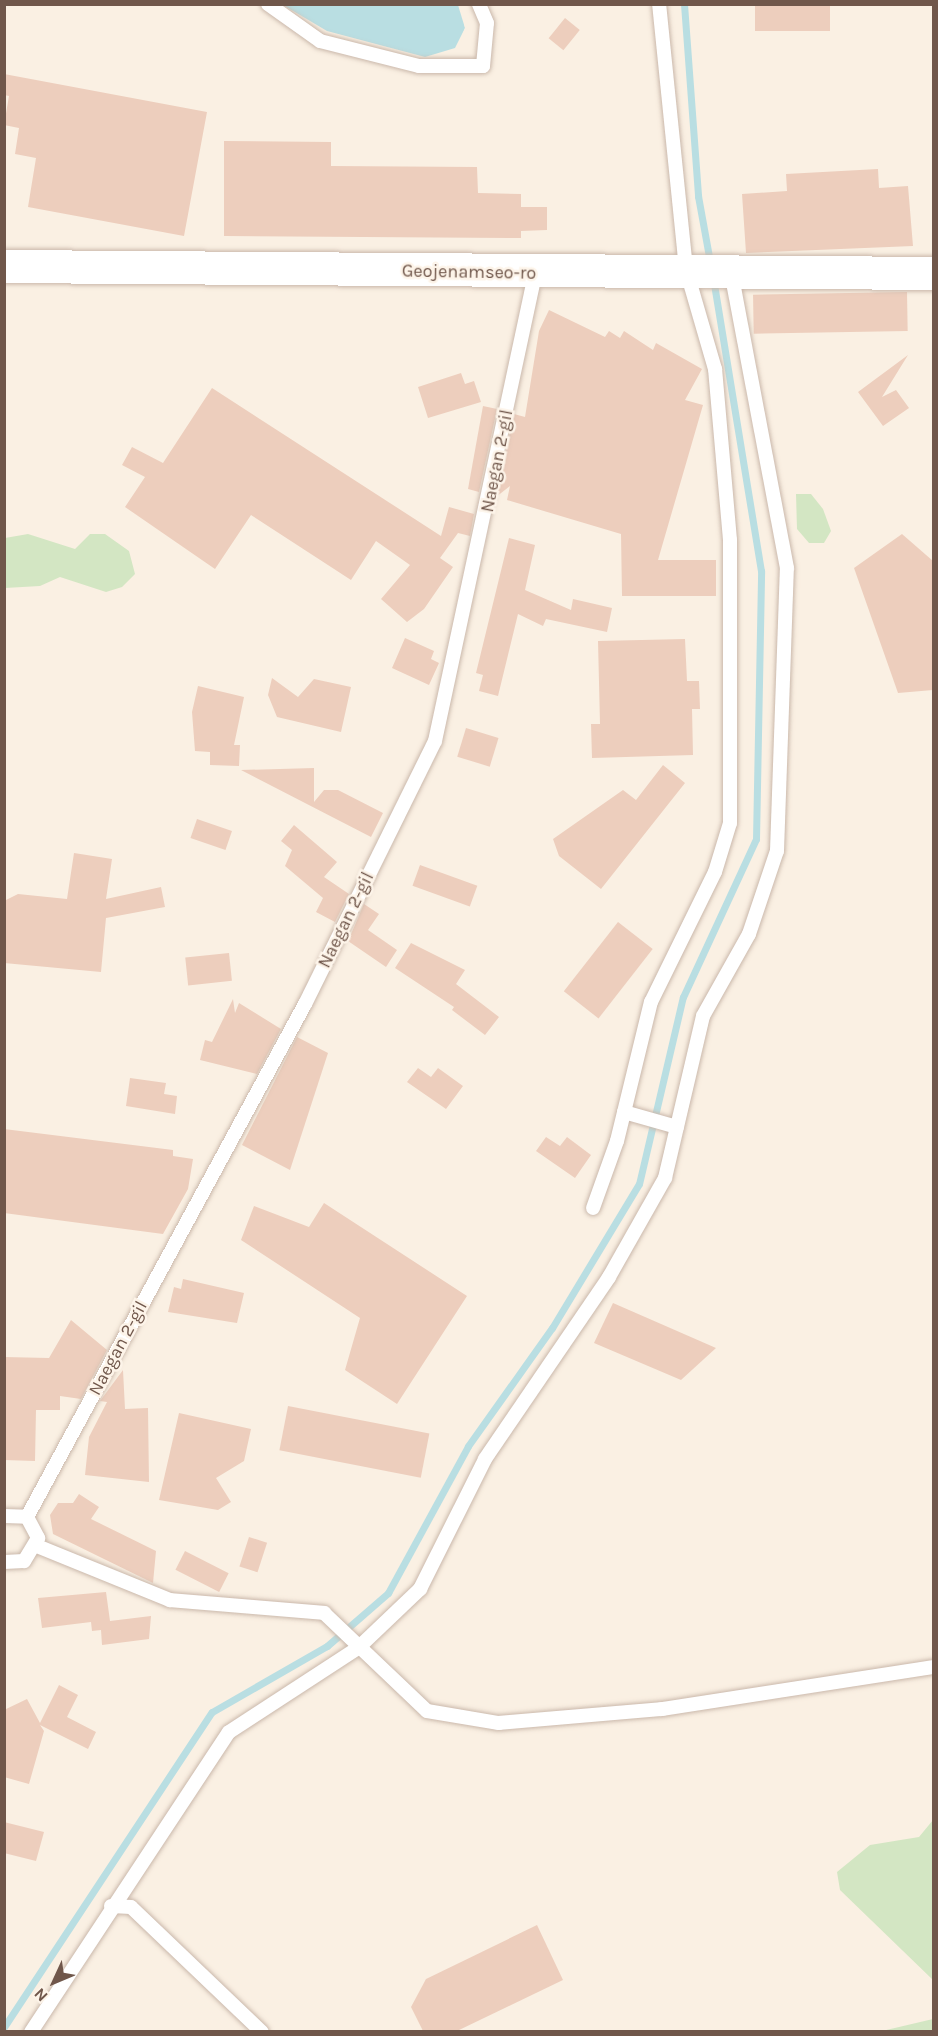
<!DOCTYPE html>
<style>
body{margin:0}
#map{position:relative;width:938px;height:2036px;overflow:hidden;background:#faf0e3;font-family:Karla,sans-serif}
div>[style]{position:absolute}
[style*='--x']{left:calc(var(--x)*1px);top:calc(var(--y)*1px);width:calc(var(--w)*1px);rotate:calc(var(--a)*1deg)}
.green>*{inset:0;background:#d3e6c3}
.water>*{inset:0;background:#b9dee2}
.pier>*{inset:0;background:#faf0e3}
.stream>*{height:7px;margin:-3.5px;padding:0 3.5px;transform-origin:3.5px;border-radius:3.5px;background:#b9dee2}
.building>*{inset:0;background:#edcebd;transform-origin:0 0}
.roads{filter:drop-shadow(0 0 2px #cab8ab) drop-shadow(0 0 2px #cab8ab)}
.lane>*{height:14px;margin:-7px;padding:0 7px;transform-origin:7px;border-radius:7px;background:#fff}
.secondary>*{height:33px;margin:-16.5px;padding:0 16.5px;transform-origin:16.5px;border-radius:16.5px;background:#fff}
span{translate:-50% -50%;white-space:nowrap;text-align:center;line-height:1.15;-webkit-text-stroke:5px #fdf4e9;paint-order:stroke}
.street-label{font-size:18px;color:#70574b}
.frame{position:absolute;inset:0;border:6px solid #70574b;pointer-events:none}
.north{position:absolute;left:24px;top:1952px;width:60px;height:60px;-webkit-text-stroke:4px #fdf4e9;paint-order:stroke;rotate:226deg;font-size:16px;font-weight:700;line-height:24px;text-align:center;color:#70574b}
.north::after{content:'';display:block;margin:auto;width:21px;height:27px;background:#70574b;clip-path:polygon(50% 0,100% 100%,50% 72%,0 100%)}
</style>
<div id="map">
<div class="green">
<i style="clip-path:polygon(796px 494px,811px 494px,823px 509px,831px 531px,824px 543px,809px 543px,797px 529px)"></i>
<i style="clip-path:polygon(28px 534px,75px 549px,90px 534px,105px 534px,129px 551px,135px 574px,122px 587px,106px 592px,60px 577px,40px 586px,5px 588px,5px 538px)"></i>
<i style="clip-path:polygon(933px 1820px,933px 1980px,840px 1890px,837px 1872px,870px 1845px,919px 1837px)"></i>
<i style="clip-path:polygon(933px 2019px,933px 2031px,882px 2031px)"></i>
</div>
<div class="water">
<i style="clip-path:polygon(283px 5px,458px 5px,465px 28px,455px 48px,425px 57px,327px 31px)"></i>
</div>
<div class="pier">
<i style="clip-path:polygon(461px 4px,468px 28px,457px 49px,465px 28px)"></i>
</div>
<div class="stream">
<i style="--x:684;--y:4;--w:193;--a:85.8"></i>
<i style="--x:698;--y:196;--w:67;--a:79.7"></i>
<i style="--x:4;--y:2027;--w:377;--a:-56.6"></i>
<i style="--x:212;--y:1712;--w:133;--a:-29.9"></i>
<i style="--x:327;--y:1646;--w:81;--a:-41"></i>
<i style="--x:388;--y:1593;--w:167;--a:-61.4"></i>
<i style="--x:468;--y:1446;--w:145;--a:-54.6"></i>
<i style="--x:552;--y:1328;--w:168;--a:-58.9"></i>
<i style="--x:639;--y:1184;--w:192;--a:-76.8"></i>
<i style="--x:683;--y:997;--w:174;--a:-65.2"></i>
<i style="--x:756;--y:839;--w:268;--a:-88.9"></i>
<i style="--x:761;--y:571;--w:296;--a:-99.3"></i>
</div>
<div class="building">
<i style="left:755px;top:4px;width:75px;height:27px"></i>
<i style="left:565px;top:18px;width:19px;height:26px;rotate:39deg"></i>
<i style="clip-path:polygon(4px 74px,207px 112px,184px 236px,28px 207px,36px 158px,15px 154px,19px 128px,4px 125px,9px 96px,4px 95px)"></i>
<i style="clip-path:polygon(224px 141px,331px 142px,331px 166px,477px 167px,478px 193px,521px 194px,521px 207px,547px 207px,547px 230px,521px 231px,521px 238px,224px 236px)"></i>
<i style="clip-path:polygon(878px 169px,879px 188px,908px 186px,913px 246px,746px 253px,742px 194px,787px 191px,786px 174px)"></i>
<i style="left:907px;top:292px;width:39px;height:154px;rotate:89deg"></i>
<i style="clip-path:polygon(549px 310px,605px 337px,609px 331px,620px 338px,624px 331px,653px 350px,656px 343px,702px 369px,685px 400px,703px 405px,658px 560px,716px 560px,716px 596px,622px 596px,621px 534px,507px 500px,510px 486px,496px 497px,514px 414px,525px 417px,539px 331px)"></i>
<i style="clip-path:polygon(908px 355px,882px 397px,896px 390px,909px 408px,883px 426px,858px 392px)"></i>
<i style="clip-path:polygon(461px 373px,465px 384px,474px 381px,481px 402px,428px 418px,418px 387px)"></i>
<i style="clip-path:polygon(212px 388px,441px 536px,449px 507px,474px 514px,470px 536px,458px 533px,440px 558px,453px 567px,424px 609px,407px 622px,381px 599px,410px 565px,376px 541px,351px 580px,251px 515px,215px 569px,125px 507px,145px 477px,122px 465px,132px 447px,163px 463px)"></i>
<i style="clip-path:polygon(483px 406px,497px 409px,479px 492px,468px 489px)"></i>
<i style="clip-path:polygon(902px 534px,933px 561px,933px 690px,898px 693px,854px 568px)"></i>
<i style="clip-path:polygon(509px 538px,535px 545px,525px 590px,571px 610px,573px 599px,612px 608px,607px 632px,546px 619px,543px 626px,518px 614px,498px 696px,479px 691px,483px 675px,476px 673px)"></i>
<i style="clip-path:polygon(405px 638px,434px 651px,431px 659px,439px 663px,429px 685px,392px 668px)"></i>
<i style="clip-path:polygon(685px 639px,687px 681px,699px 681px,700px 709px,692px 709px,693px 755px,592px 758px,591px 724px,600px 724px,598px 641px)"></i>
<i style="clip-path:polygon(272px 678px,298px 697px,314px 679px,351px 687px,341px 732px,277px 717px,268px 695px)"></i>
<i style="clip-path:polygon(198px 686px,244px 697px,234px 745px,240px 745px,239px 766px,210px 765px,210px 752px,195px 751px,192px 712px)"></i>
<i style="left:466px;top:728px;width:34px;height:30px;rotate:17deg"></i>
<i style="clip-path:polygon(663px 765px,685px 783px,601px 889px,559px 856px,553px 839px,623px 790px,636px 800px)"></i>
<i style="clip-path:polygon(314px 768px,314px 802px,324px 790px,338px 790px,383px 813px,371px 837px,241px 770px)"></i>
<i style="left:197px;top:819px;width:37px;height:20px;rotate:19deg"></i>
<i style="clip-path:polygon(294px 825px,337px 862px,324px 877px,349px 894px,335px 922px,316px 912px,323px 898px,285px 866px,292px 850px,281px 841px)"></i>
<i style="clip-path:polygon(74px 853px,112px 859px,106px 899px,161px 887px,165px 907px,106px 918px,101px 972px,4px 963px,4px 901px,18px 894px,67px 899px)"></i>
<i style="left:420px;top:865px;width:61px;height:22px;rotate:20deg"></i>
<i style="clip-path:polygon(364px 904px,379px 914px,368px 930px,397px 950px,386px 967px,348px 941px)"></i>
<i style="left:618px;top:922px;width:44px;height:88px;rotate:38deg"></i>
<i style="clip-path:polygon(411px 943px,465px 970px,456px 984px,499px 1017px,485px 1035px,452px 1010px,454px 1007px,395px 968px)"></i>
<i style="left:229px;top:953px;width:28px;height:44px;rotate:84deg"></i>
<i style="clip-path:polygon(233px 999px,235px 1013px,239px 1003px,281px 1029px,257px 1074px,200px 1060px,205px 1040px,212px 1042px)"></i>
<i style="clip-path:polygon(297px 1037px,328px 1053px,290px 1170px,242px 1145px)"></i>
<i style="clip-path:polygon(418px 1068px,431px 1077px,438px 1068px,463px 1086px,446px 1109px,407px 1082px)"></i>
<i style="clip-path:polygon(130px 1078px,166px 1083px,164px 1094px,177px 1096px,175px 1114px,126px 1106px)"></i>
<i style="clip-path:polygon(4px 1129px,173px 1150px,173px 1156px,193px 1159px,188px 1189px,163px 1234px,4px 1213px)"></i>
<i style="clip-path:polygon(546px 1137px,560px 1146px,567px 1137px,591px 1155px,575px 1178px,536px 1151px)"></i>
<i style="clip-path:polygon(324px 1203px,467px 1296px,397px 1404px,345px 1370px,360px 1318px,241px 1240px,254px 1206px,309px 1227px)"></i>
<i style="clip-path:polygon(183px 1279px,244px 1293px,237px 1323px,168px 1312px,174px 1287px,181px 1289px)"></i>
<i style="clip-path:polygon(613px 1303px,716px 1348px,681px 1380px,594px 1343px)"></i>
<i style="clip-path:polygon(71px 1320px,107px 1350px,81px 1399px,60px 1396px,60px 1410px,36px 1410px,35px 1461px,4px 1460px,4px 1357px,49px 1358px)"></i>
<i style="clip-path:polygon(123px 1370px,125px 1409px,148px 1408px,149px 1482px,85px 1475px,89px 1437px,107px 1402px,100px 1401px)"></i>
<i style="left:288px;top:1406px;width:144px;height:45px;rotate:11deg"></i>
<i style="clip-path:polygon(179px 1413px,251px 1429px,244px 1461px,216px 1478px,231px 1502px,218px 1510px,159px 1500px)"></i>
<i style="clip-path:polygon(79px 1494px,99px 1507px,91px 1519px,156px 1551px,153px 1583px,53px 1534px,50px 1515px,58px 1503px,73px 1503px)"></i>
<i style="left:249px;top:1537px;width:19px;height:31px;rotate:18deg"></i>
<i style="left:185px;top:1551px;width:49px;height:21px;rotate:27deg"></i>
<i style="clip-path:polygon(106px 1592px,110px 1621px,151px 1616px,149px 1639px,102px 1645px,101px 1630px,92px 1631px,91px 1622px,42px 1628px,38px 1598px)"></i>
<i style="clip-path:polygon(59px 1685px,78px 1695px,67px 1717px,96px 1732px,88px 1749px,40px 1725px,44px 1731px,29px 1784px,4px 1777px,4px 1710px,27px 1699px,40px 1723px)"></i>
<i style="clip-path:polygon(4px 1822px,44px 1832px,36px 1861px,4px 1853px)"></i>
<i style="clip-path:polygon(537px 1925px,563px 1980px,457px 2031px,423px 2031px,411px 2007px,426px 1979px)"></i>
</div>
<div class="roads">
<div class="lane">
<i style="--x:268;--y:4;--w:64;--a:35.4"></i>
<i style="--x:320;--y:41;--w:102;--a:14.2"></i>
<i style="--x:419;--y:66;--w:64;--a:0"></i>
<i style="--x:483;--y:66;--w:43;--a:-84.7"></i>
<i style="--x:487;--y:23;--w:21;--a:-113"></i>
<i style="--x:624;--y:1112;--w:55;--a:15.8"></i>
<i style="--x:593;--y:1208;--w:71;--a:-70.3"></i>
<i style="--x:617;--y:1141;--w:143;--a:-76.3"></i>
<i style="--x:651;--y:1002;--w:145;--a:-63.8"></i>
<i style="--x:715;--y:872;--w:51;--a:-73"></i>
<i style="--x:730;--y:823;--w:283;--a:-90"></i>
<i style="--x:730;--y:540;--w:172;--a:-95"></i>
<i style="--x:715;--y:369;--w:104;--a:-106.2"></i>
<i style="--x:686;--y:269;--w:266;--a:-95.8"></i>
<i style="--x:4;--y:1516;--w:23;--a:2"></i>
<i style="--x:27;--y:1517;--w:24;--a:62"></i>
<i style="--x:38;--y:1538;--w:27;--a:121"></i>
<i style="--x:24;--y:1561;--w:20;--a:177"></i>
<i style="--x:27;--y:1517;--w:583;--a:-61.55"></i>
<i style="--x:305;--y:1004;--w:293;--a:-63.7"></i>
<i style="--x:435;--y:741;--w:478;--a:-77.9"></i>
<i style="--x:37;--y:1546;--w:144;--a:22.1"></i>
<i style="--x:170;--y:1600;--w:155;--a:4.8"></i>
<i style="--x:324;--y:1613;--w:142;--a:43.6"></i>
<i style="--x:427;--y:1711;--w:73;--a:9.5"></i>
<i style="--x:499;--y:1723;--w:164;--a:-4.9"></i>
<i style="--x:662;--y:1709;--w:275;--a:-8.8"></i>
<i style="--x:111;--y:1906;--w:20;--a:3"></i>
<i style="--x:131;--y:1907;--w:181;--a:43.7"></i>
<i style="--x:31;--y:2032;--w:359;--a:-56.6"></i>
<i style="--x:229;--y:1732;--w:154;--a:-33.1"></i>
<i style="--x:358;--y:1648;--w:86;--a:-43.6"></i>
<i style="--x:420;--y:1589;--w:145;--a:-63.4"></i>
<i style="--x:485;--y:1459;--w:220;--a:-55.7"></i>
<i style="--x:609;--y:1277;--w:114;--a:-60.5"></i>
<i style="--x:665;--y:1178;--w:166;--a:-76.8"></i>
<i style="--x:703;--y:1016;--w:94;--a:-60.7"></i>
<i style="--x:749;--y:934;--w:88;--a:-71.4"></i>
<i style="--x:777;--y:851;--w:283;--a:-88"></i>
<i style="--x:787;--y:568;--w:302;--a:-100.7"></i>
</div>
<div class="secondary">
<i style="--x:4;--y:266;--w:930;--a:0.43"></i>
</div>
</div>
<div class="street-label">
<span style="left:469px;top:272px;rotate:1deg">Geojenamseo-ro</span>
<span style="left:497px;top:461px;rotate:-79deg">Naegan 2-gil</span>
<span style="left:346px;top:920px;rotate:-64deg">Naegan 2-gil</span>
<span style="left:118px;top:1348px;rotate:-62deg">Naegan 2-gil</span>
</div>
<div class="frame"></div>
<div class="north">N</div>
</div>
